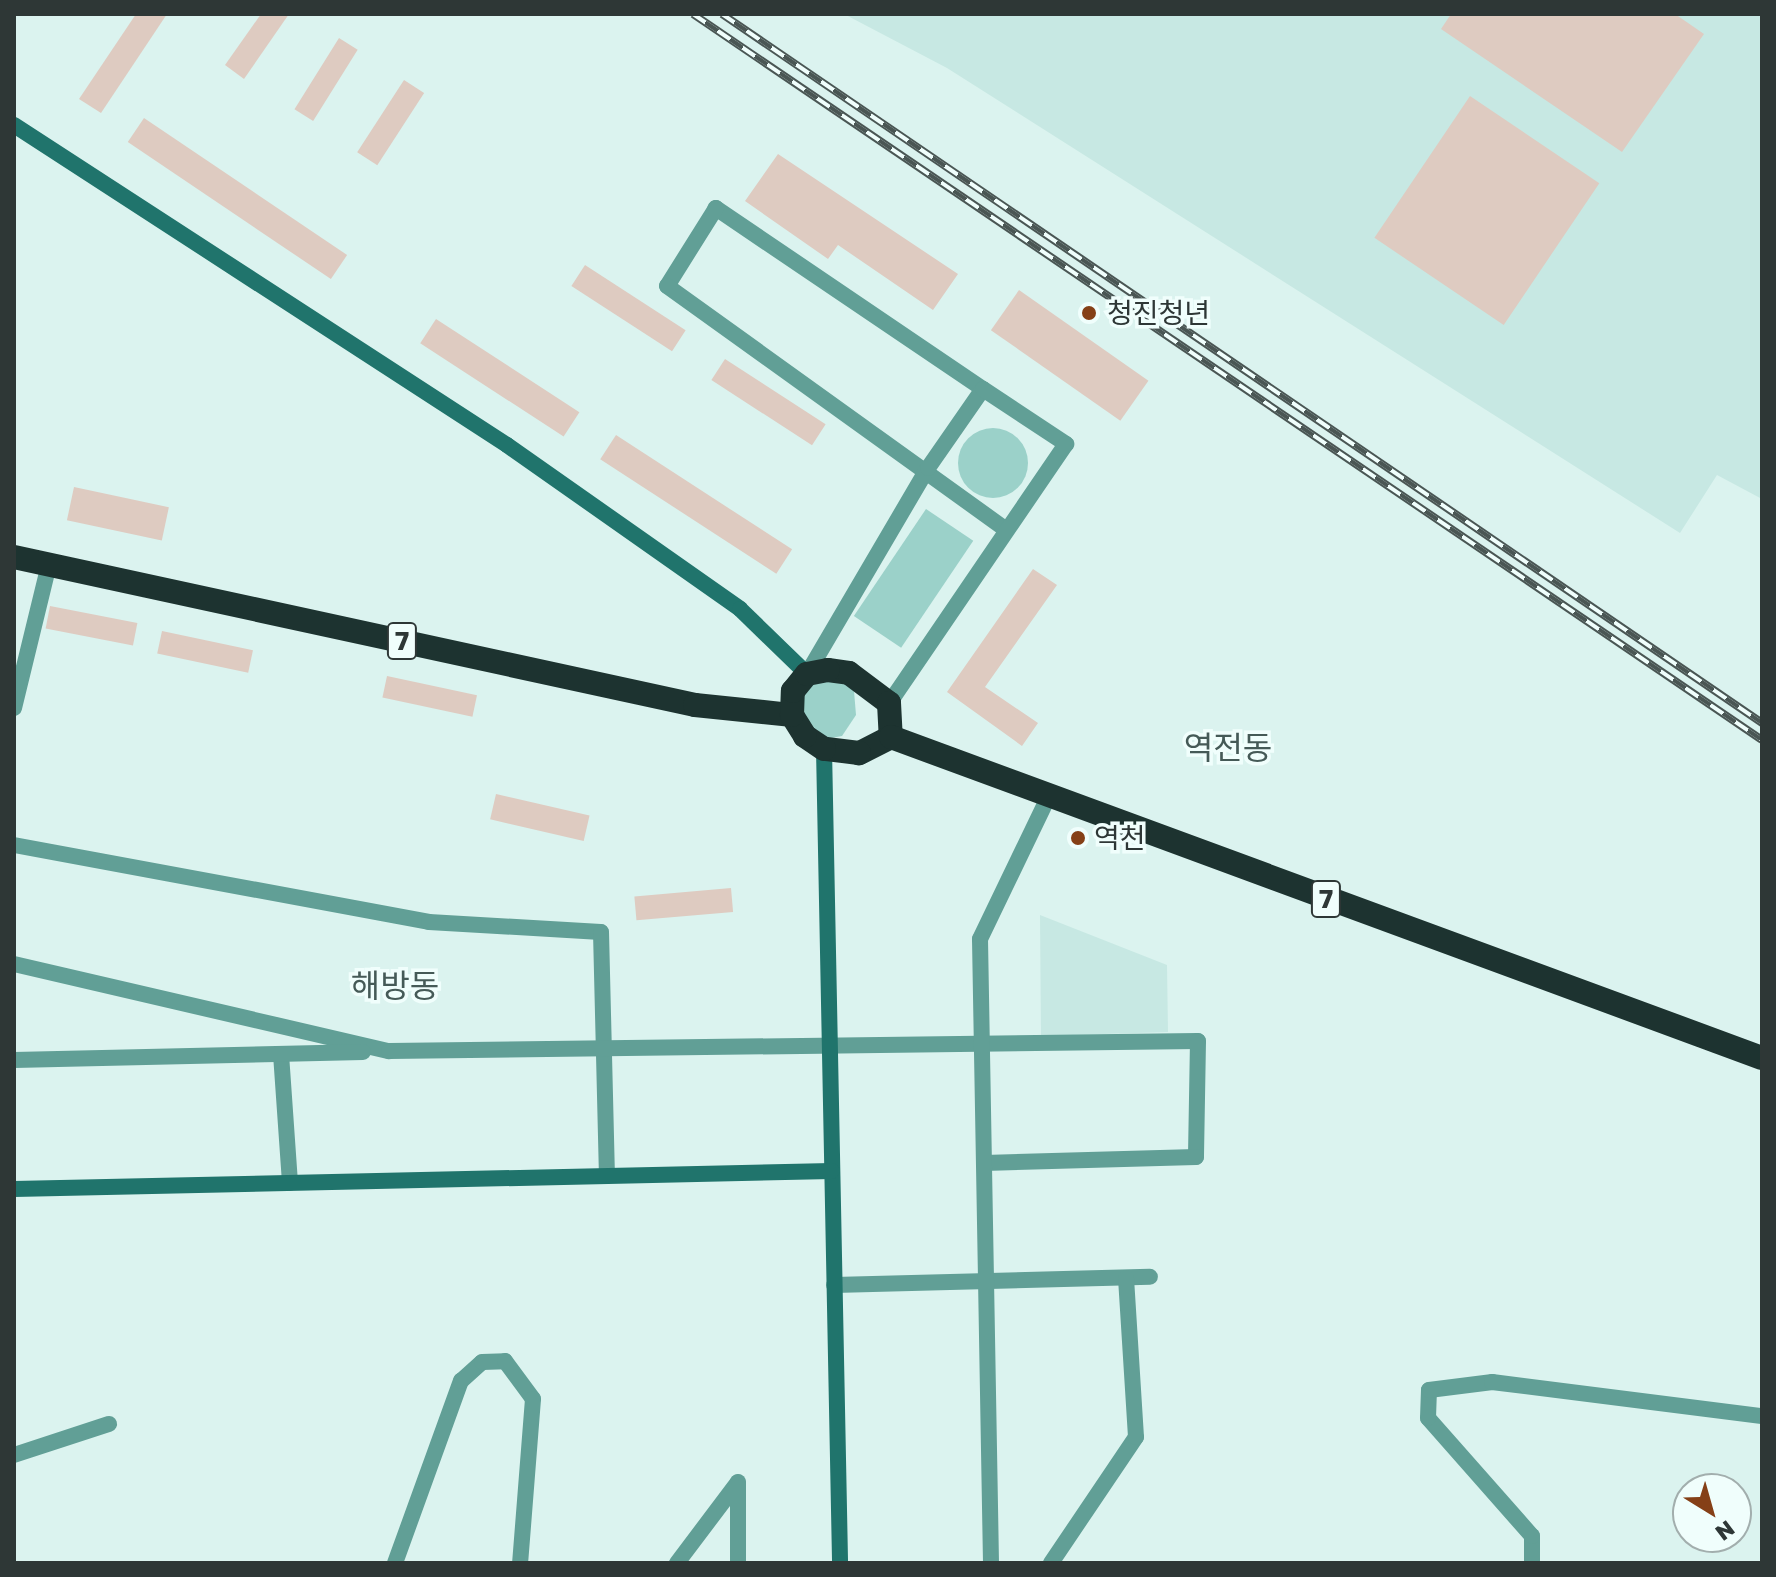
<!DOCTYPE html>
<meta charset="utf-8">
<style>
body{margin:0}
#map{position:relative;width:1776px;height:1577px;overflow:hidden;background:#dbf3ef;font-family:"Golos Text","Noto Sans KR",sans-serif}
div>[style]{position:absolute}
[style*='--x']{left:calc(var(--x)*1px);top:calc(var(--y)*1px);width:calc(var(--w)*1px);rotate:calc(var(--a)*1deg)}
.built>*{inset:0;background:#c7e8e3}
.green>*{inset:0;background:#9bd1c9;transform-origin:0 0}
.round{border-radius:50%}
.building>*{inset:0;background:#decbc1;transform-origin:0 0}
.street>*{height:16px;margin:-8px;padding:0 8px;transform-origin:8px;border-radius:8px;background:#619f96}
.secondary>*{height:16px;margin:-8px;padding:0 8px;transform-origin:8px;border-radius:8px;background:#20746c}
.highway>*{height:24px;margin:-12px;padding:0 12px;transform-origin:12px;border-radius:12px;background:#1d3330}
.rail>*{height:8px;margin-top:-4px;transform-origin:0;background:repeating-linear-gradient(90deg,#f0fefc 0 15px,#4a5654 0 30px);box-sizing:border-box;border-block:2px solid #4a5654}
.dots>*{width:22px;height:22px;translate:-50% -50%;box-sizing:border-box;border:4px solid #f0fefc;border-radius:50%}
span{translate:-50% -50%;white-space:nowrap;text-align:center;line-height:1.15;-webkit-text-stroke:7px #f0fefc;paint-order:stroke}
.shield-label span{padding:2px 6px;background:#f0fefc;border:2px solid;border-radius:6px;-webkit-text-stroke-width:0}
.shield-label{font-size:26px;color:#2e3736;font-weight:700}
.poi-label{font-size:28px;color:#2e3736}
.left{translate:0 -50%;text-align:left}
.quarter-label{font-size:32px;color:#455a57}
.frame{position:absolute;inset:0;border:16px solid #2e3736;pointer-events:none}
.north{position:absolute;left:1672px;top:1473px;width:80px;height:80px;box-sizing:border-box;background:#f0fefc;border:2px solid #a2aead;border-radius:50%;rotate:143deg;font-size:22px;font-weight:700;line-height:32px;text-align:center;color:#2e3736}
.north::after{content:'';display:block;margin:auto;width:28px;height:36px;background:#854017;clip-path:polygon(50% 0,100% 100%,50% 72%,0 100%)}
</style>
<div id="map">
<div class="built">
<i style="clip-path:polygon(844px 14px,1762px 14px,1762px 499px,1717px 475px,1680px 533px,947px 68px)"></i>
<i style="clip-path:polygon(1040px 915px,1167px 965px,1168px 1032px,1041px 1036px)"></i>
</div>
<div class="green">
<i class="round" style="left:958px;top:428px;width:70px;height:70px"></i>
<i style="left:926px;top:509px;width:57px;height:129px;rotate:34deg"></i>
<i style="clip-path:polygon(834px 673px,854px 691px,856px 715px,842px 736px,815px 741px,788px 699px)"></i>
</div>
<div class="building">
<i style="clip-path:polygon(136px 14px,167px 14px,101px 113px,79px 99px)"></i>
<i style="clip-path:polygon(261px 14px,289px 14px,244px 79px,225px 65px)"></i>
<i style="clip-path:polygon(1451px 14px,1675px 14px,1704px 34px,1622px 152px,1441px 29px)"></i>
<i style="left:339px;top:38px;width:22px;height:84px;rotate:32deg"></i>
<i style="left:404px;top:80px;width:24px;height:86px;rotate:33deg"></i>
<i style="left:1470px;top:96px;width:156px;height:171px;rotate:34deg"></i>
<i style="left:144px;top:118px;width:245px;height:29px;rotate:34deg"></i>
<i style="clip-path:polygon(778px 154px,958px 274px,933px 310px,838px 245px,828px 259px,745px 201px)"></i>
<i style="left:585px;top:265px;width:120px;height:25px;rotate:33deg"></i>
<i style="left:1019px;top:290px;width:158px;height:49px;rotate:35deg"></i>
<i style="left:436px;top:319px;width:171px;height:29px;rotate:33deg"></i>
<i style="left:725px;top:359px;width:120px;height:25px;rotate:33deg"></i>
<i style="left:616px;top:435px;width:210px;height:29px;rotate:33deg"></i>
<i style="left:74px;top:487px;width:97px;height:34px;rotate:12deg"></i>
<i style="clip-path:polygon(1033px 569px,1057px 585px,985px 687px,1038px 723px,1022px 746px,947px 692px)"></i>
<i style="left:50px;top:606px;width:89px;height:23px;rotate:11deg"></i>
<i style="left:162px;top:631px;width:93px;height:23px;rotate:12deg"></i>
<i style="left:387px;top:676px;width:92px;height:22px;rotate:12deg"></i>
<i style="left:496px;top:794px;width:96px;height:26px;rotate:13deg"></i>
<i style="left:731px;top:888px;width:24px;height:97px;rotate:85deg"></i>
</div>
<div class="street">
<i style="--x:983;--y:389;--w:323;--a:-145.9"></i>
<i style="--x:716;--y:208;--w:92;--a:122.1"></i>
<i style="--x:667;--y:286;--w:418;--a:35.7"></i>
<i style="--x:807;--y:674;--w:239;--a:-59.6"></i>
<i style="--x:928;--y:468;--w:96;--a:-55.2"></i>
<i style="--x:983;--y:389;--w:100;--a:33.5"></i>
<i style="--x:1066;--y:444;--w:314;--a:124.3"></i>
<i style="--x:14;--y:708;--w:148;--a:-76.3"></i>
<i style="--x:14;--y:845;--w:422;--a:10.5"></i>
<i style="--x:429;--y:922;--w:172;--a:3.3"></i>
<i style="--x:601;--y:932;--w:244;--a:88.6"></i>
<i style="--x:14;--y:964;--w:385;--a:13.1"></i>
<i style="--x:389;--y:1051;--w:809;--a:-0.71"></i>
<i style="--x:1198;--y:1041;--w:116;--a:91"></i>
<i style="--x:1196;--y:1157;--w:212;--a:178.4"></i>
<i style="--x:281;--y:1054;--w:129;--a:86"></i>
<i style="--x:14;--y:1060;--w:349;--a:-1.3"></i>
<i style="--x:834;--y:1285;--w:316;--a:-1.5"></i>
<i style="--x:14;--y:1455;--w:100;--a:-18.1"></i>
<i style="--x:395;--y:1563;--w:194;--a:-70.1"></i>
<i style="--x:461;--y:1381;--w:28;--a:-42"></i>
<i style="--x:482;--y:1362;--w:23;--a:-2"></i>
<i style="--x:505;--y:1361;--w:47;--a:53.6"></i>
<i style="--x:533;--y:1399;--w:165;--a:94.5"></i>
<i style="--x:677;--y:1563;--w:101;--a:-53"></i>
<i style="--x:738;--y:1482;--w:81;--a:90"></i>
<i style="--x:991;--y:1563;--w:624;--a:-91.01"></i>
<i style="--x:980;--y:939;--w:157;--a:-64.3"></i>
<i style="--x:1051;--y:1563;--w:152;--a:-56"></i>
<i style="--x:1136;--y:1437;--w:159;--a:-93.6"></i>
<i style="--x:1532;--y:1563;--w:27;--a:-90"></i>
<i style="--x:1532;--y:1536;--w:157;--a:-131.4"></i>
<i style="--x:1428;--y:1418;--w:28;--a:-88"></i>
<i style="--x:1429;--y:1390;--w:64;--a:-7.2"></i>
<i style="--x:1492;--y:1382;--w:272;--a:7.2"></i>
</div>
<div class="secondary">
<i style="--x:14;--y:125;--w:588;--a:32.99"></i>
<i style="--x:507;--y:445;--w:285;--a:35.1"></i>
<i style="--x:740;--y:609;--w:93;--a:44.1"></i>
<i style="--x:824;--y:749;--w:814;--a:88.87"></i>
<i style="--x:14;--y:1189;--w:818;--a:-1.26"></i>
</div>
<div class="highway">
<i style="--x:14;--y:557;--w:697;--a:12.26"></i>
<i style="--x:695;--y:705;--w:98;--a:5.9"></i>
<i style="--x:828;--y:670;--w:21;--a:8"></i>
<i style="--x:849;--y:673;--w:50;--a:36.9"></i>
<i style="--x:889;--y:703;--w:34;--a:87"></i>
<i style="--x:891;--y:737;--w:36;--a:153"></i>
<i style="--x:859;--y:753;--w:35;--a:-173"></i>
<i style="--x:824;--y:749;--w:23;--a:-146"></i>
<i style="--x:805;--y:736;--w:25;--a:-122"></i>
<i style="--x:792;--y:715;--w:24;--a:-88"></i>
<i style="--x:793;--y:691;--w:22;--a:-51"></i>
<i style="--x:807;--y:674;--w:21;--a:-11"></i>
<i style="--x:891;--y:737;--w:928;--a:20.23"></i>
</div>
<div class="rail">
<i style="--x:693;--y:14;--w:1292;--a:34.18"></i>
<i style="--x:722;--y:14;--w:1259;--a:34.28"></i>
</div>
<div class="dots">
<i style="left:1089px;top:313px;background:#854017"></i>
<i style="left:1078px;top:838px;background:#854017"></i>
</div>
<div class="shield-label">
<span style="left:402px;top:641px">7</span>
<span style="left:1326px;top:899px">7</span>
</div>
<div class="poi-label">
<span class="left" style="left:1107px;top:313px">청진청년</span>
<span class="left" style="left:1094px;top:838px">역천</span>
</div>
<div class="quarter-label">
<span style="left:1228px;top:747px">역전동</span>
<span style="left:395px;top:985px">해방동</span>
</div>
<div class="frame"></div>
<div class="north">N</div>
</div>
